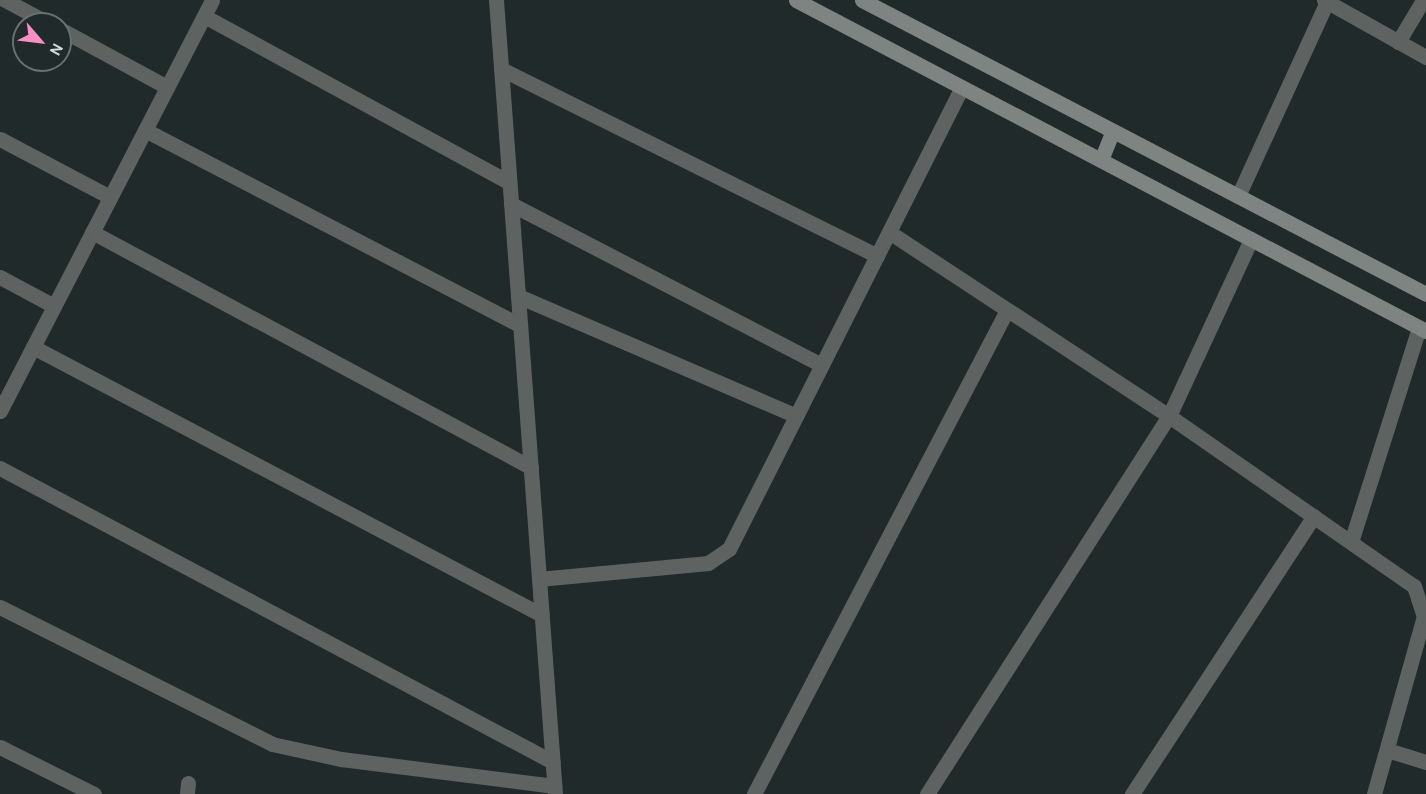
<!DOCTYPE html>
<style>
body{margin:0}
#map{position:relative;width:1426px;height:794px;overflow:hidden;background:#202a2a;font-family:Karla,sans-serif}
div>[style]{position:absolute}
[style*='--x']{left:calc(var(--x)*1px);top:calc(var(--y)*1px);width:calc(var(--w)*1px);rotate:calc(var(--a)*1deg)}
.street>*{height:15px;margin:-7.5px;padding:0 7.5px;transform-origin:7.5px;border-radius:7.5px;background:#5e6361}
.secondary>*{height:15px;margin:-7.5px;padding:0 7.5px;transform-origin:7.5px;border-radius:7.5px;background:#7d8481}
span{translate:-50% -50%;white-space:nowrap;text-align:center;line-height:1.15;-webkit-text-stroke:4.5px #202a2a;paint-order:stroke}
.north{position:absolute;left:12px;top:12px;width:60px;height:60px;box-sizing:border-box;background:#202a2a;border:2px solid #687070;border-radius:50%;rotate:118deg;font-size:16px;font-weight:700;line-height:24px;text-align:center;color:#d4dada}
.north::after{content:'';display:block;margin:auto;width:21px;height:27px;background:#fb8fc4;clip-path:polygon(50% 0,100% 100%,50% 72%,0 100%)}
</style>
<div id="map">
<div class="street">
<i style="--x:5;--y:0;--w:51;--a:28.1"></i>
<i style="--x:496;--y:0;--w:796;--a:85.75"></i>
<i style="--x:1324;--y:0;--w:117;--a:29.2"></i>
<i style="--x:204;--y:16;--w:347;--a:28.6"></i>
<i style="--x:60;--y:29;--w:122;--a:28.5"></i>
<i style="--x:1398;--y:42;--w:49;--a:-59.2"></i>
<i style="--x:501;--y:69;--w:420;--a:26.4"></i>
<i style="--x:145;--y:130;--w:423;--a:27.5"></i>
<i style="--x:0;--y:139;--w:124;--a:27.8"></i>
<i style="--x:1238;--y:196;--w:213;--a:-65.4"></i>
<i style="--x:511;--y:204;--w:350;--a:27.4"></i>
<i style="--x:92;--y:232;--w:498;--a:28.2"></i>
<i style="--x:889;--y:232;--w:335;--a:33.3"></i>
<i style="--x:1169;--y:416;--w:298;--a:34.8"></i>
<i style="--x:1414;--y:586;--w:32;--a:72"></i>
<i style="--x:1424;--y:616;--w:185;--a:105.7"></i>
<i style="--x:0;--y:277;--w:61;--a:28.2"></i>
<i style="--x:518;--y:296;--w:303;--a:23.3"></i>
<i style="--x:33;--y:347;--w:575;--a:27.77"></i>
<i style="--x:0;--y:411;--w:462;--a:-62.7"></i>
<i style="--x:0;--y:468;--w:626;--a:28"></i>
<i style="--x:1351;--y:542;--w:225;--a:-72.4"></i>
<i style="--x:539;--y:579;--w:170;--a:-5.4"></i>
<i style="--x:708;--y:563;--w:25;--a:-34"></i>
<i style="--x:729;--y:549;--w:517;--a:-63.24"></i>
<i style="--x:0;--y:607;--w:305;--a:26.7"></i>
<i style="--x:272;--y:744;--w:71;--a:12.3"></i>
<i style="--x:341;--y:759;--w:215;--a:7.2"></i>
<i style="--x:0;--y:747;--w:105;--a:26.6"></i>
<i style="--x:1387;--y:750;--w:41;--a:17.1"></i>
<i style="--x:187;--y:794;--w:11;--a:-85"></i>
<i style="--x:754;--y:794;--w:546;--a:-62.4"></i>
<i style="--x:927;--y:794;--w:449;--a:-57.4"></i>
<i style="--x:1169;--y:416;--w:195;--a:-65.1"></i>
<i style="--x:1132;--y:794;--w:332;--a:-56.8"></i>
</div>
<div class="secondary">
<i style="--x:796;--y:0;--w:712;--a:27.72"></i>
<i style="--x:862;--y:0;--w:636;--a:27.53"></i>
<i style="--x:1101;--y:160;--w:31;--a:-68"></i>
</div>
<div class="north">N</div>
</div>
